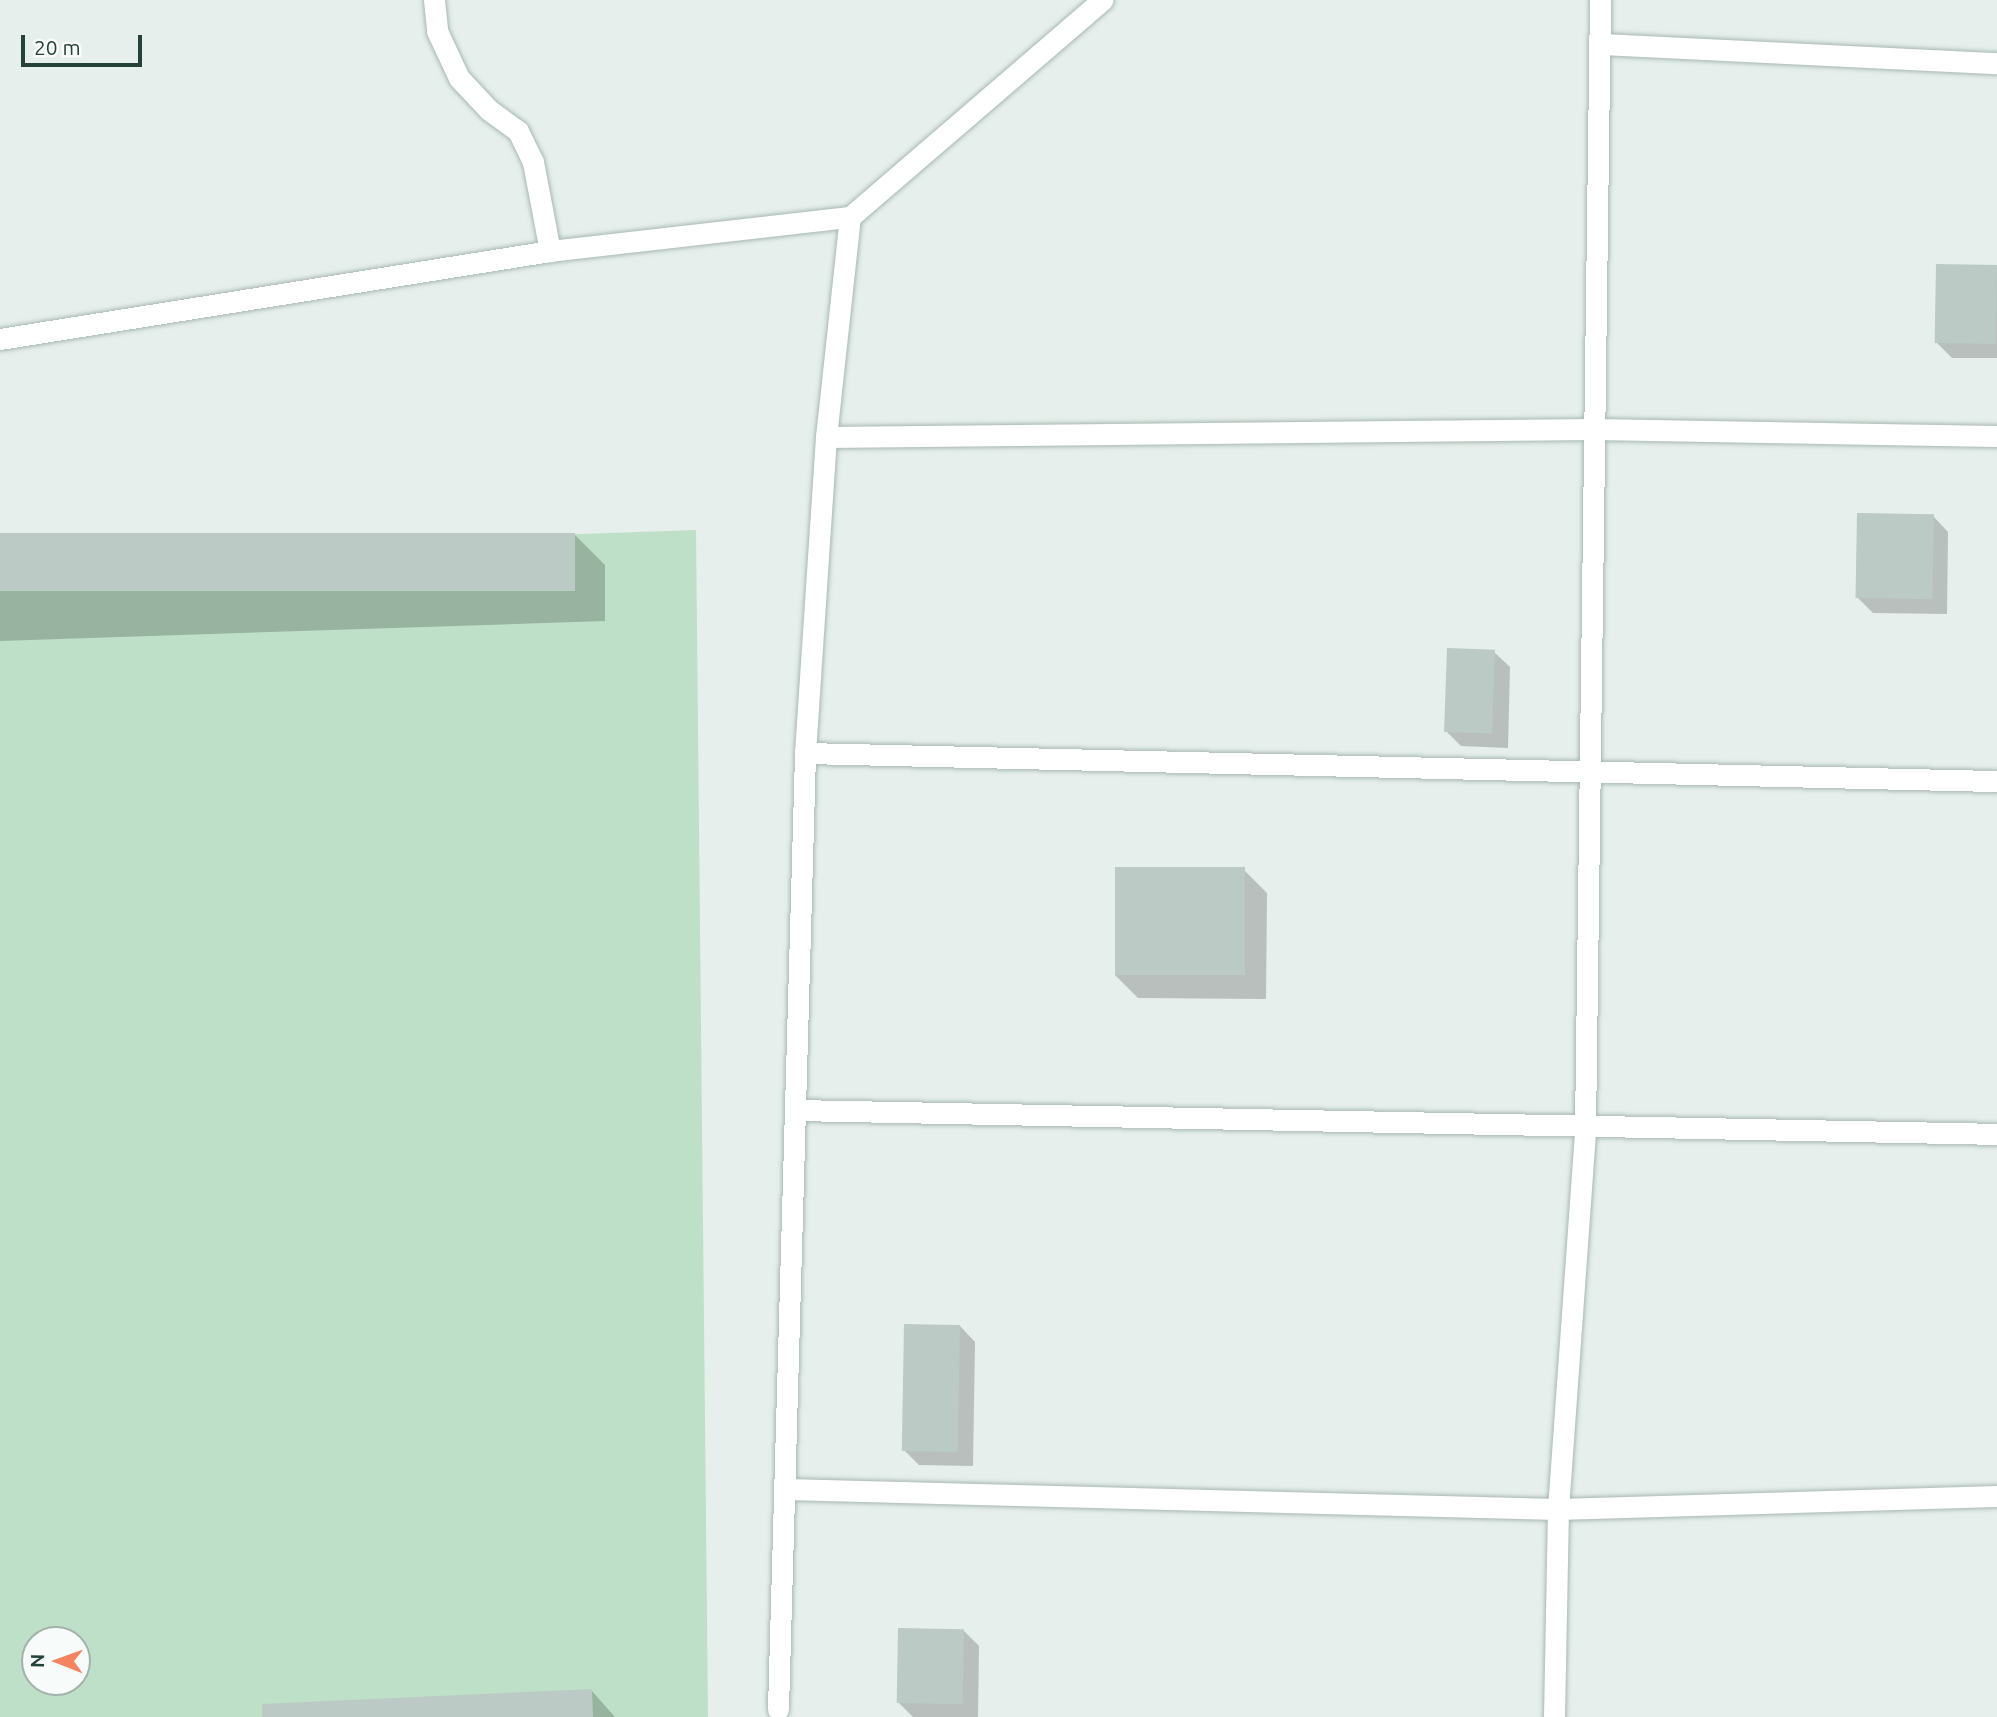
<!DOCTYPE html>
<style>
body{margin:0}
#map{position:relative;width:1997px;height:1717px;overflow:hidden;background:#e6efeb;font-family:Ubuntu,sans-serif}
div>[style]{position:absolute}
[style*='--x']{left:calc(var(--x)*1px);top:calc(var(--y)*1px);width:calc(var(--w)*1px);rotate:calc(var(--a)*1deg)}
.green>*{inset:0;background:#bfe0c8}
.shadow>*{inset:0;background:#0003}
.building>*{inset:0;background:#bbcac4;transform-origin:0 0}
.roads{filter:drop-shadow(0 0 2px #a8b8b2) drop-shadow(0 0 2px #a8b8b2)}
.minor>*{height:21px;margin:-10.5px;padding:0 10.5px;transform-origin:10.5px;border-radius:10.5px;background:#fff}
span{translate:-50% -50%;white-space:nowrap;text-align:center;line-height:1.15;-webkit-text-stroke:6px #f7fbf9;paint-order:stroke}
.north{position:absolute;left:21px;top:1626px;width:70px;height:70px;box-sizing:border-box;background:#f7fbf9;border:2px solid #a3b1ad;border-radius:50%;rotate:271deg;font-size:19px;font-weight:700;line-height:28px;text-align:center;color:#24423a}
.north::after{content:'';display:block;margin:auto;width:24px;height:32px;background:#f4845f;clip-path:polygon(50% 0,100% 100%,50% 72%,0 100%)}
.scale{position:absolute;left:21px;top:35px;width:121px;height:32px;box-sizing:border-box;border:4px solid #24423a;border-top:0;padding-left:9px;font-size:21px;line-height:24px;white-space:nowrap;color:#24423a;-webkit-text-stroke:5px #f7fbf9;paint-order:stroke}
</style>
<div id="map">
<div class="green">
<i style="clip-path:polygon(evenodd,696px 530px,708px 1717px,0 1717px,0 554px,696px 530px,35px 1640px,77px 1640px,77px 1682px,35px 1682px,35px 1640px)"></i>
</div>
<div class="shadow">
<i style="clip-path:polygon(1997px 267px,1997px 358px,1952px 358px,1936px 342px)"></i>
<i style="clip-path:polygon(1933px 516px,1948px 532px,1947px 614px,1873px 613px,1858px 598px)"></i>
<i style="clip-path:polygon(575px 535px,605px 565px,605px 621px,0 641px,0 556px)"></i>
<i style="clip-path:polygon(1494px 652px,1510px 667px,1508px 748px,1461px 746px,1446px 731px)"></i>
<i style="clip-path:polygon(1244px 870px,1267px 893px,1266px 999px,1138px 998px,1115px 975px)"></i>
<i style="clip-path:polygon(960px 1326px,975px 1342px,973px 1466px,919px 1465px,904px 1450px)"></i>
<i style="clip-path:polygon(964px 1631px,979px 1646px,978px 1717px,913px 1717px,899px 1703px)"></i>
<i style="clip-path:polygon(592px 1691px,615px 1717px,264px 1717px)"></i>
</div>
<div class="building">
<i style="left:1936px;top:264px;width:61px;height:79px;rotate:1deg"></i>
<i style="left:1857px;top:513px;width:77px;height:85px;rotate:1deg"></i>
<i style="left:575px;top:533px;width:58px;height:575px;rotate:90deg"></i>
<i style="left:1447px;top:648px;width:48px;height:84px;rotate:2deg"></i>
<i style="left:1115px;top:867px;width:130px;height:108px"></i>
<i style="left:904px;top:1324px;width:56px;height:127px;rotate:1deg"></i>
<i style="left:898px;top:1628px;width:66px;height:75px;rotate:1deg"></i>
<i style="clip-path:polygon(592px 1689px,593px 1717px,262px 1717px,262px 1704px)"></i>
</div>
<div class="roads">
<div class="minor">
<i style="--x:434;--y:0;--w:31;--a:84"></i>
<i style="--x:437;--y:31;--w:52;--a:64.9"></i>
<i style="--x:459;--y:78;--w:44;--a:46.8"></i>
<i style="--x:489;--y:110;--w:36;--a:36"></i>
<i style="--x:518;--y:131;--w:34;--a:64"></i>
<i style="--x:533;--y:162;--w:91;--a:79.2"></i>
<i style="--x:1602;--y:44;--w:395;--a:2.8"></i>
<i style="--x:0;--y:339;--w:557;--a:-9.09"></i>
<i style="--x:550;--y:251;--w:302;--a:-6.5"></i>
<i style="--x:850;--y:217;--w:333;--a:-40.7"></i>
<i style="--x:826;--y:437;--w:768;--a:-0.6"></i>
<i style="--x:1594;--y:429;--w:403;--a:1"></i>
<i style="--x:805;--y:753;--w:1192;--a:1.35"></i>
<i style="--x:795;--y:1110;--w:1202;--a:1.14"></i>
<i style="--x:785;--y:1489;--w:773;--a:1.48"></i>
<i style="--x:1558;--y:1509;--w:439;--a:-1.7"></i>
<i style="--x:778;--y:1709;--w:956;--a:-88.38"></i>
<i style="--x:805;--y:753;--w:317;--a:-86.2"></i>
<i style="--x:826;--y:437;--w:221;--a:-83.8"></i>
<i style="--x:1554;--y:1717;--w:208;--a:-88.9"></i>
<i style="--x:1558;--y:1509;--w:381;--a:-85.9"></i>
<i style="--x:1585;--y:1129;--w:1129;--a:-89.24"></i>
</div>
</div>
<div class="north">N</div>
<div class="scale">20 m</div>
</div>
